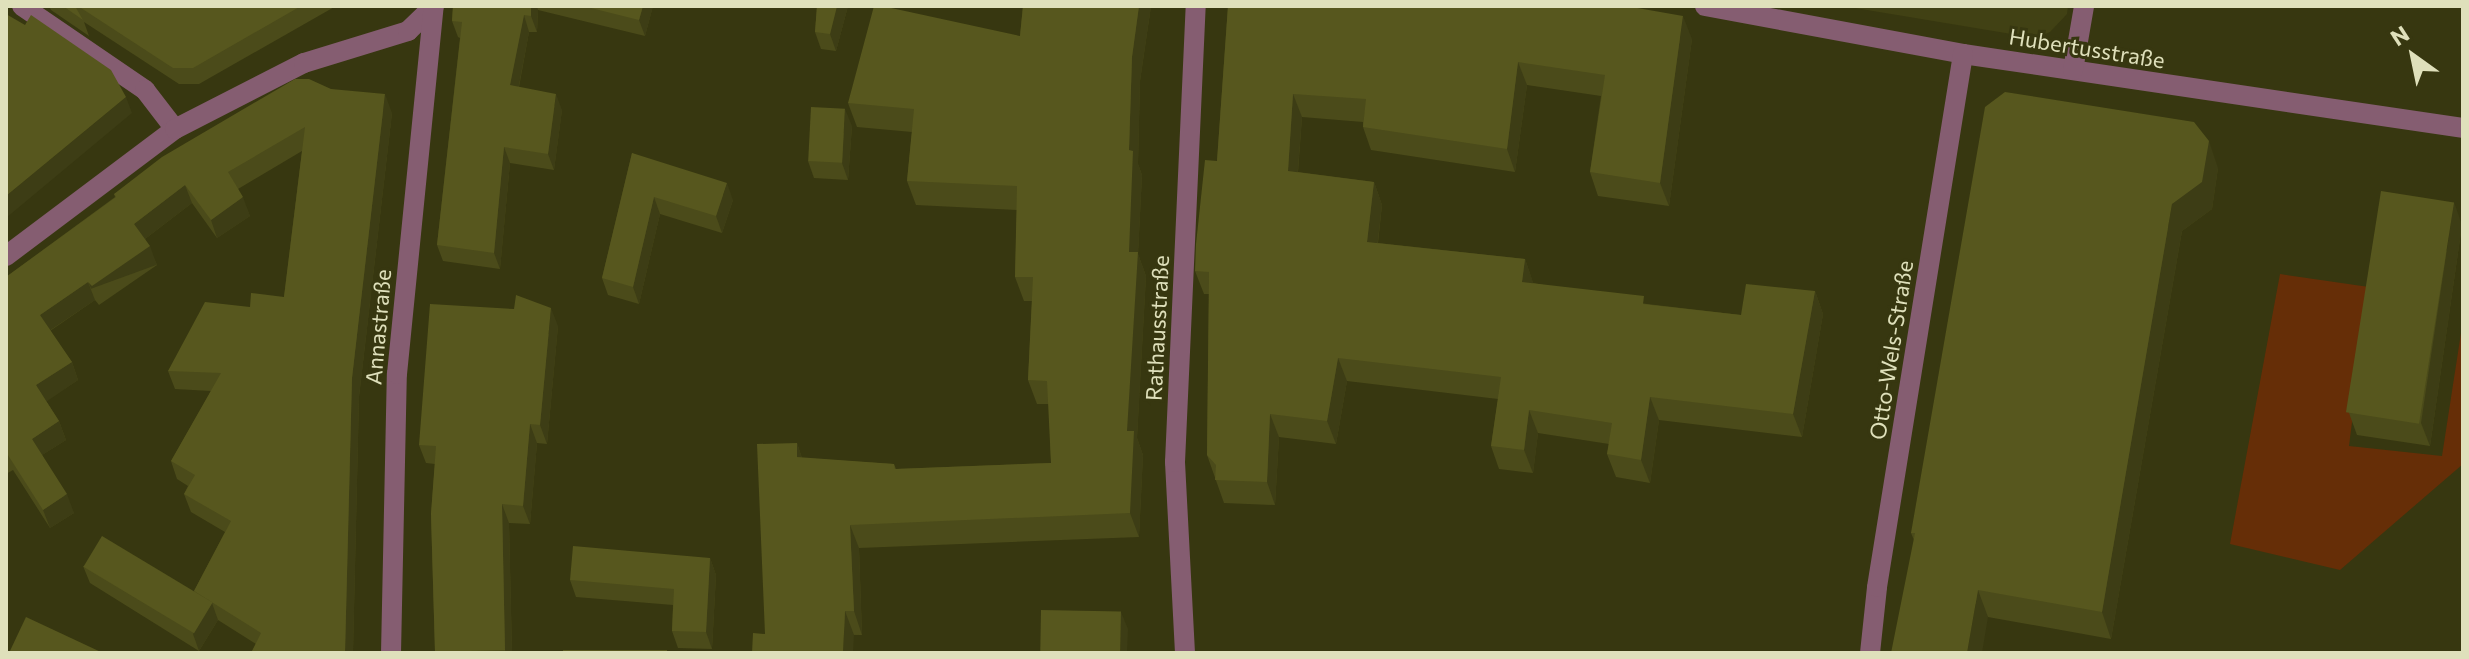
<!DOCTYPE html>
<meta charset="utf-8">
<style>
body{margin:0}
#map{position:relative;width:2469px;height:659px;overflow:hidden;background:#373710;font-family:Commissioner,sans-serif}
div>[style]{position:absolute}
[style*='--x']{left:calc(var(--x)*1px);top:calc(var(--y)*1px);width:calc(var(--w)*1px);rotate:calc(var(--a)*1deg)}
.built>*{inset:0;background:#414114}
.green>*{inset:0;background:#662e07}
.street>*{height:20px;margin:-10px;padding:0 10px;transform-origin:10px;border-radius:10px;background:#855d71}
.wall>*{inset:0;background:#4b4b1a}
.shaded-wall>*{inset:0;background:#3d3d15;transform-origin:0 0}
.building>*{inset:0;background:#57571e;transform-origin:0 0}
span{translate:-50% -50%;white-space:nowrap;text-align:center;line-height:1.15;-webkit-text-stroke:6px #373710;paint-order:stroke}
.street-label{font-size:22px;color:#dfe0bb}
.frame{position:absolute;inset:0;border:8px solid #dfe0bb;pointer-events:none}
.north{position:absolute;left:2373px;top:16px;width:80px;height:80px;-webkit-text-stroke:6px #373710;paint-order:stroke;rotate:327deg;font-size:22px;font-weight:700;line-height:32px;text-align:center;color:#dfe0bb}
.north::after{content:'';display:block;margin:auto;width:28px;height:36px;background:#dfe0bb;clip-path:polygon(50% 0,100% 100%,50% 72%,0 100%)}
</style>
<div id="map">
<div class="built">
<i style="clip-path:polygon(1843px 6px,2068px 6px,2067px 14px,2050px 32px,2036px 38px)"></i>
</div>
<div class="green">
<i style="clip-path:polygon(2280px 274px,2369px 287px,2349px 446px,2442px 456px,2463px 320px,2463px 464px,2340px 570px,2230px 544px)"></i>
</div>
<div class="street">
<i style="--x:22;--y:6;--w:149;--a:34.3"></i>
<i style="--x:145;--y:90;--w:49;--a:52.4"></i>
<i style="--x:1705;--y:6;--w:262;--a:10.5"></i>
<i style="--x:1963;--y:54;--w:505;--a:8.42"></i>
<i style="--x:2073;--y:70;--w:65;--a:-80.2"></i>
<i style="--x:6;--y:256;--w:211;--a:-36.9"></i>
<i style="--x:175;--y:129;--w:145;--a:-27.1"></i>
<i style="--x:304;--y:63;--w:109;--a:-17.1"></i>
<i style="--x:408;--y:31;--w:36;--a:-44"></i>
<i style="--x:391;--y:653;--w:279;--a:-88.8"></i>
<i style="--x:397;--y:374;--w:370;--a:-84.3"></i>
<i style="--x:1185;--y:653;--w:191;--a:-93"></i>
<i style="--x:1175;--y:462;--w:456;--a:-87.4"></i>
<i style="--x:1870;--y:653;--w:66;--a:-83.9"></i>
<i style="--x:1877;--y:587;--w:540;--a:-80.83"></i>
</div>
<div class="wall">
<i style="clip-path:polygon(49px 6px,336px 6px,199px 84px,179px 84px,84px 22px,89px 36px,51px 10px)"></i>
<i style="clip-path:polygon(453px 6px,653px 6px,645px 36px,538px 10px,537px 32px,529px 32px,519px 87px,562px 110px,554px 170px,510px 163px,500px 269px,443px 261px,437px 245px,460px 38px,458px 37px,452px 21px)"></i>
<i style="clip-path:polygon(817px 6px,848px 6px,836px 51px,821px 49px,815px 32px)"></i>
<i style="clip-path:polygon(1023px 6px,1151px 6px,1140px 81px,1138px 164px,1142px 175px,1138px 254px,1146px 276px,1137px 438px,1143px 455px,1139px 537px,859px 548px,862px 635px,765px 634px,797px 443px,802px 458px,894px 464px,896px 469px,1051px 463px,1049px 404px,1037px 404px,1028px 380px,1032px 301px,1024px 301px,1015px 277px,1017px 210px,916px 205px,907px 181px,912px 132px,857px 127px,848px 103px,1020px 36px)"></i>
<i style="clip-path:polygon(1228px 6px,1692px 39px,1669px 206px,1598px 196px,1590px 172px,1601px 96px,1527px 85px,1515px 172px,1371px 150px,1363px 127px,1363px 122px,1302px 117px,1298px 172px,1374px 182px,1382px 205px,1378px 243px,1525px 259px,1533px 283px,1647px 304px,1741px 315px,1815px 291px,1823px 314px,1802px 437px,1659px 420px,1650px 483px,1616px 477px,1607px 454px,1609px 444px,1538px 433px,1533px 473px,1499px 469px,1491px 446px,1498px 399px,1347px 381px,1336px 444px,1279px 437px,1275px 505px,1224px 503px,1207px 455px,1209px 294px,1204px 294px,1195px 271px,1217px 161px)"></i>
<i style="clip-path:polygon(331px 89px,392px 113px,359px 397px,353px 653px,251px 653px,256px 644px,218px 620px,199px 651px,90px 583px,83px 566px,194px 592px,194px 591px,225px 532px,191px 512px,184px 494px,188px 486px,177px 479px,171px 461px,211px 391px,175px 389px,168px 371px,250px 307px,284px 297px,302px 151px,238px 189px,250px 216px,217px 238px,192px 203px,145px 239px,157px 265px,99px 305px,95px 300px,50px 331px,72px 362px,78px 380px,46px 401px,59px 421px,66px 440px,42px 455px,74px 513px,50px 528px,13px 470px,6px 474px,6px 277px,115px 197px,114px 194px)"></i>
<i style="clip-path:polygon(852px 126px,848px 180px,814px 178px,808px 161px)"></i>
<i style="clip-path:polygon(632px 153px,733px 200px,722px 233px,660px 214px,639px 304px,608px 295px,602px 278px)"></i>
<i style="clip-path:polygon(2218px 168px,2212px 209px,2182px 231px,2111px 639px,1988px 617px,1914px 540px,1911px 533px)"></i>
<i style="clip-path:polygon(2462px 225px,2430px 446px,2357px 435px,2349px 413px)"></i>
<i style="clip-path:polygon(558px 326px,547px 444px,537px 443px,530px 524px,509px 523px,512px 653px,435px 653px,431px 514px,435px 464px,426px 463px,419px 445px)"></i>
<i style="clip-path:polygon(710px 558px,716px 575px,712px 649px,678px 648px,672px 631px,673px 605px,576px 597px,570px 580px)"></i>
</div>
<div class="shaded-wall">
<i style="clip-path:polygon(531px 6px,537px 6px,538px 10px,537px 32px,531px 16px)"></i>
<i style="clip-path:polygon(643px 6px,653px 6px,645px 36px,639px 20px)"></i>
<i style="clip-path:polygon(837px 6px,848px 6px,836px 51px,830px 34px)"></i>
<i style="clip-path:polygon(1139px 6px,1151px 6px,1140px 81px,1138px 164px,1142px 175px,1138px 254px,1146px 276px,1137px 438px,1143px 455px,1139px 537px,1130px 513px,1127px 431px,1129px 150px,1132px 57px)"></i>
<i style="clip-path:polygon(524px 15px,529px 32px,516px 101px,510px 85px)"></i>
<i style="clip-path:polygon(1683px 16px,1692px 39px,1669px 206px,1660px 183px)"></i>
<i style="clip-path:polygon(1518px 62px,1527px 85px,1515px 172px,1507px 149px)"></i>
<i style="clip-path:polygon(385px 94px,392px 113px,359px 397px,353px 653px,345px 653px,352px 378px)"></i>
<i style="clip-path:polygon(556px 94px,562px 110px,554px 170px,548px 154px)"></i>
<i style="clip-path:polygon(1293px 94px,1302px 117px,1296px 194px,1288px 171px)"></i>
<i style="clip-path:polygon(126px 97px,132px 113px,6px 218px,6px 196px)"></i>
<i style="clip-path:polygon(845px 109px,852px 126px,848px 180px,842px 163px)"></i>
<i style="clip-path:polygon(2209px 141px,2218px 168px,2212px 209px,2182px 231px,2111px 639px,2102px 612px,2172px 204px)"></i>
<i style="clip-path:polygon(504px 147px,510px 163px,500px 269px,494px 253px)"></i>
<i style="clip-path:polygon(1374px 182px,1382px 205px,1375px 265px,1367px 242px)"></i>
<i style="clip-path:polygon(727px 183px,733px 200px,722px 233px,716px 216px)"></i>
<i style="clip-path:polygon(185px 185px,192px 203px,141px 242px,134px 224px)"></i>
<i style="clip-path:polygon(243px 197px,250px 216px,217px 238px,211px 220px)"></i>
<i style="clip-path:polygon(654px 197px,660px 214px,639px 304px,633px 287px)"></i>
<i style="clip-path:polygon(2454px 202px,2462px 225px,2430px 446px,2421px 423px)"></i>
<i style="left:150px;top:246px;width:20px;height:70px;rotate:70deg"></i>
<i style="clip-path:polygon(1525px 259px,1533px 282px,1531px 305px,1522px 282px)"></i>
<i style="clip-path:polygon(88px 282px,95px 300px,46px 333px,40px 315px)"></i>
<i style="clip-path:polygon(1815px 291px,1823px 314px,1802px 437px,1793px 414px)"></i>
<i style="clip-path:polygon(551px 308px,558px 326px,547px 444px,540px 425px)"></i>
<i style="clip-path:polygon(1338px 358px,1347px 381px,1336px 444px,1327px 421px)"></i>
<i style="clip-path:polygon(72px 362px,78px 380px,43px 404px,36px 385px)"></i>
<i style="clip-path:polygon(1650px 397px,1659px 420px,1650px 483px,1641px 460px)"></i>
<i style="clip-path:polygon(1529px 410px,1538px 433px,1533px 473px,1524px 450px)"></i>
<i style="clip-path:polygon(1270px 414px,1279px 437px,1275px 505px,1267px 482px)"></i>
<i style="clip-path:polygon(59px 421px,66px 440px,39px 457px,32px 439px)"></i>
<i style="clip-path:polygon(530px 424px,537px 443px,530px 524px,523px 506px)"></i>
<i style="clip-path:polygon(797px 443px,805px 467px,797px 457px)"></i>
<i style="clip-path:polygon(67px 494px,74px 513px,50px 528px,43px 510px)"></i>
<i style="clip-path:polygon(502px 504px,509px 523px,512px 653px,506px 653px,505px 650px)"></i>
<i style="clip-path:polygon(850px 525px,859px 548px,862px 635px,854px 611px)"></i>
<i style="clip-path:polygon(710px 558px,716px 575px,712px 649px,706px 632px)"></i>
<i style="clip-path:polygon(1978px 590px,1988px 617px,1982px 653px,1967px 653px)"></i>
<i style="clip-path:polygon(212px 603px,218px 620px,199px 651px,193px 634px)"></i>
<i style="clip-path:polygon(845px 611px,854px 635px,853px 653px,843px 653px)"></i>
<i style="clip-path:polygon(1121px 612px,1128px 629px,1127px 653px,1121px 653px)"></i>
</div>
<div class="building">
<i style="clip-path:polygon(63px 6px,75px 6px,83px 20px)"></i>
<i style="clip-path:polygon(78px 6px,301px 6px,193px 68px,173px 68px)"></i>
<i style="clip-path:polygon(453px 6px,531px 6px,531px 16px,524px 15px,510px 85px,556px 94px,548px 154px,504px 147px,494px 253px,437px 245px,462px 22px,452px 21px)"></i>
<i style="clip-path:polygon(583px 6px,643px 6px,639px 20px)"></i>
<i style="clip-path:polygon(817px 6px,837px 6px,830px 34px,815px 32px)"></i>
<i style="clip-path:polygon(874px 6px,882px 6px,1020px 36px,1023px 6px,1139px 6px,1132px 57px,1129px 150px,1133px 151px,1129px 252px,1138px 252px,1127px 431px,1134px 431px,1130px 513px,850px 525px,854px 611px,845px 611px,843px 653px,752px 653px,753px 633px,765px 634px,757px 444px,797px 443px,797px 457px,894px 464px,895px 469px,1051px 463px,1047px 381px,1028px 380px,1033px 277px,1015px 277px,1017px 186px,907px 181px,914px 109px,848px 103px)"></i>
<i style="clip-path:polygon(1228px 6px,1626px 6px,1683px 16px,1660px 183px,1590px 172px,1605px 75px,1518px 62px,1507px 149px,1363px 127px,1366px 99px,1293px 94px,1288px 171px,1374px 182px,1367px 242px,1525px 259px,1522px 282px,1644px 296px,1643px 304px,1741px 315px,1746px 284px,1815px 291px,1793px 414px,1650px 397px,1641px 460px,1607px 454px,1612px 423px,1529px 410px,1524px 450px,1491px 446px,1501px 377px,1338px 358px,1327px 421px,1270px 414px,1267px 482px,1215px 480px,1216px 465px,1207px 455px,1209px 272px,1195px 271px,1196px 244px,1205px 160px,1217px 161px)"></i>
<i style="clip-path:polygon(6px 14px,25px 25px,31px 15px,111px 70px,126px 97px,6px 196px)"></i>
<i style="clip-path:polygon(295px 79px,309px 79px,331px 89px,385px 94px,352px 378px,345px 653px,251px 653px,261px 633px,194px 591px,231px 521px,184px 494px,195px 475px,171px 461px,221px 373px,168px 371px,205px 302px,250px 307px,251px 293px,284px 297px,305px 127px,228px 172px,243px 197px,211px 220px,185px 185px,134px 224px,150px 246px,92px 286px,88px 282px,40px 315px,72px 362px,36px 385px,59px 421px,32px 439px,67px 494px,43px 510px,6px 452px,6px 277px,116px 197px,114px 194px,162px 157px)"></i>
<i style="clip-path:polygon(2005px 92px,2194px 122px,2209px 141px,2202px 182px,2172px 204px,2102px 612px,1978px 590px,1967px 653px,1891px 653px,1915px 533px,1911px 533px,1985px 107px)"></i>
<i style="left:811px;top:107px;width:34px;height:54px;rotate:3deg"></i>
<i style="clip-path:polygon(632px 153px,727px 183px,716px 216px,654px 197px,633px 287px,602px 278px)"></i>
<i style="left:2381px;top:191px;width:74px;height:224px;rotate:9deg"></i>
<i style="clip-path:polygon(516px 295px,551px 308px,540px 425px,530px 424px,523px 506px,502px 504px,505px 650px,435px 652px,431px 514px,436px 446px,419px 445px,430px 304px,514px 309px)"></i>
<i style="left:102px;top:536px;width:129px;height:36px;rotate:31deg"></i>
<i style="clip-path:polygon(573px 546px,710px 558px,706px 632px,672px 631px,674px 589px,570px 580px)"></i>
<i style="left:1041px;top:610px;width:80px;height:43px;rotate:1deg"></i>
<i style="clip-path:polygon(26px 617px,103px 653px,9px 653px)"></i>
<i style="left:563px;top:650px;width:104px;height:3px"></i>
</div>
<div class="street-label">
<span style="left:2087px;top:48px;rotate:9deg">Hubertusstraße</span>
<span style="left:378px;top:327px;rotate:-85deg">Annastraße</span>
<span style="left:1157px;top:328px;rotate:-87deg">Rathausstraße</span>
<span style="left:1891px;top:350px;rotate:-81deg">Otto-Wels-Straße</span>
</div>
<div class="frame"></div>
<div class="north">N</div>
</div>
